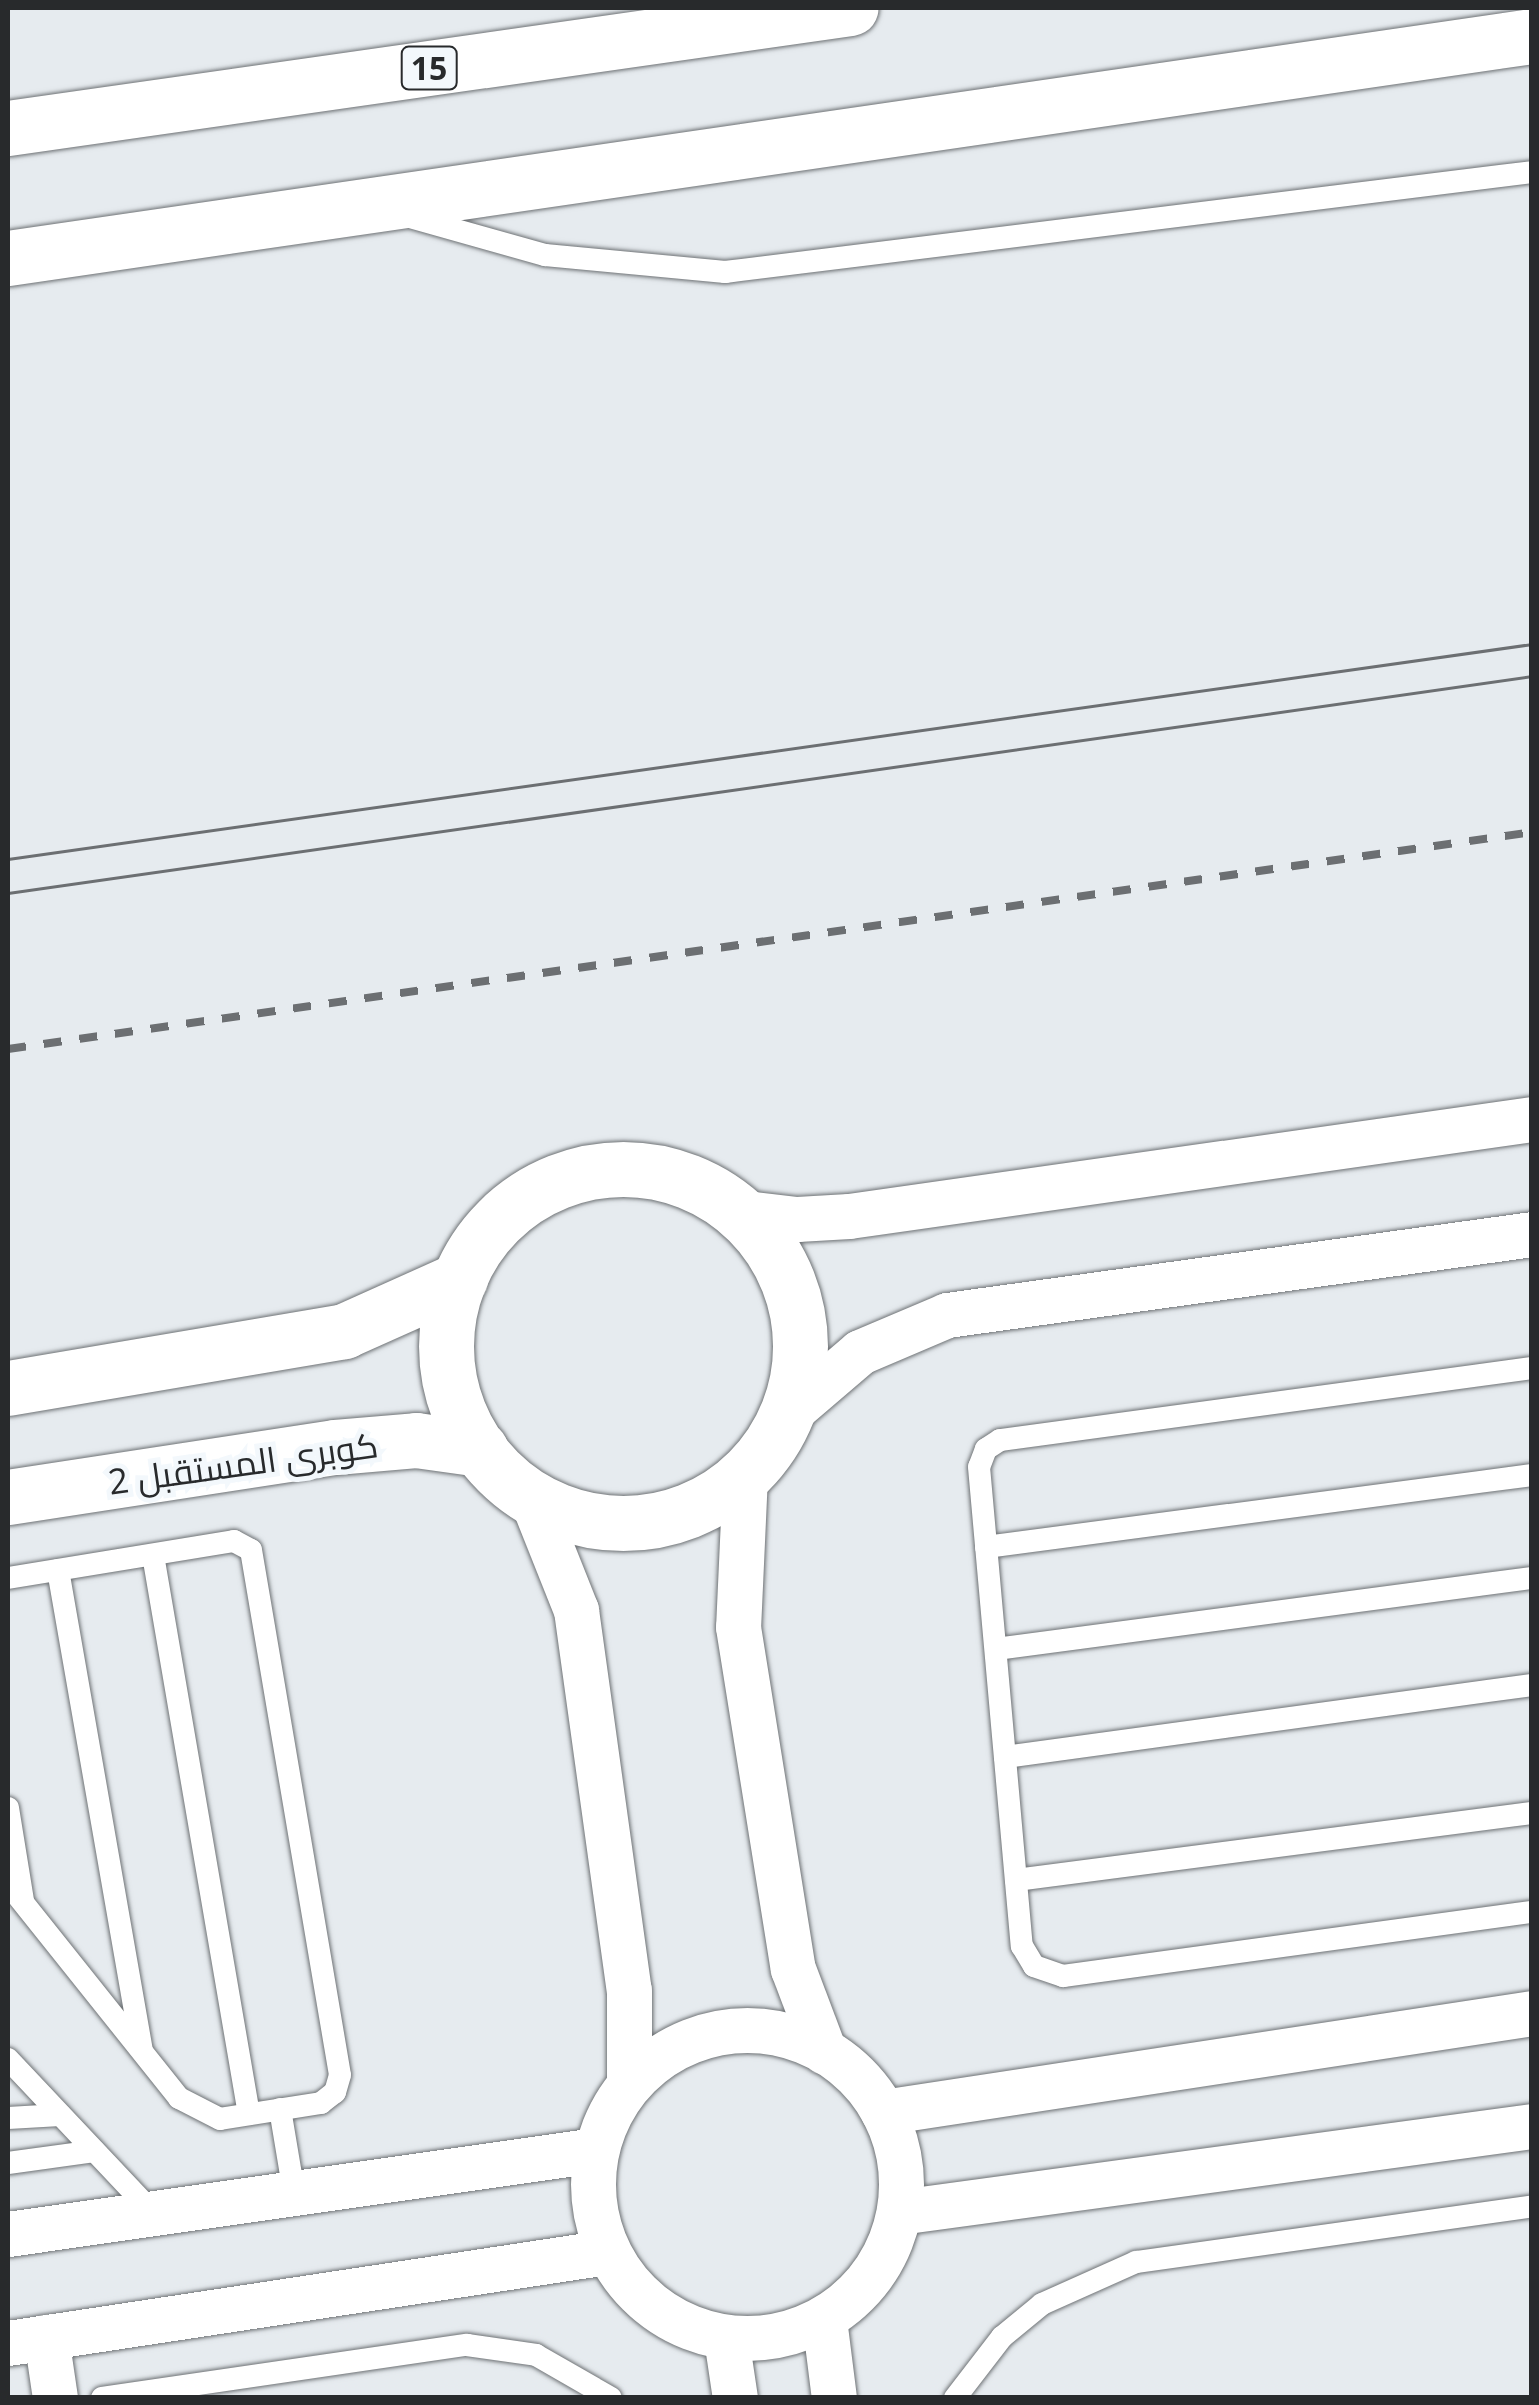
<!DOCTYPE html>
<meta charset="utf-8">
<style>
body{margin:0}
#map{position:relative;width:1539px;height:2405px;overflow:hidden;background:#e6ebef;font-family:"Open Sans",Cairo,sans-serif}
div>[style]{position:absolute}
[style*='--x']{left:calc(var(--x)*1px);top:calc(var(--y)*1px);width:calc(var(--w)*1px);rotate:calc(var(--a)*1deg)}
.roads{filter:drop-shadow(0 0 2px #6e7275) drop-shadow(0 0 2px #6e7275)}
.service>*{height:22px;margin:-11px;padding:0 11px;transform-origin:11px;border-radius:11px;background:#fff}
.minor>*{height:45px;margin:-22.5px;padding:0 22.5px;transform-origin:22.5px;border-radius:22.5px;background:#fff}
.minor>.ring{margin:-22.5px;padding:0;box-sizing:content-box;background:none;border:45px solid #fff;border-radius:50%}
.tertiary>*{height:55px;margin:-27.5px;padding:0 27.5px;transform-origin:27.5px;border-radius:27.5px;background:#fff}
.tertiary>.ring{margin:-27.5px;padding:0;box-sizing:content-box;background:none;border:55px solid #fff;border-radius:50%}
.primary>*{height:55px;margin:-27.5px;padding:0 27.5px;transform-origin:27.5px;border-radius:27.5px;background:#fff}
.motorway>*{height:55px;margin:-27.5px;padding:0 27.5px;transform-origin:27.5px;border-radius:27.5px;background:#fff}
.tram>*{height:2.5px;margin:-1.25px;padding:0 1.25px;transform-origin:1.25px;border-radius:1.25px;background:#6c6f72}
.rail>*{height:8px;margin-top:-4px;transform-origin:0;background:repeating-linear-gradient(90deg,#6c6f72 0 18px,transparent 0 36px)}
span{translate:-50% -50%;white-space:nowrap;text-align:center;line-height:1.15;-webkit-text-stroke:10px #f3f8fc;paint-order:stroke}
.shield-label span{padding:2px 8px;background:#f3f8fc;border:2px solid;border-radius:8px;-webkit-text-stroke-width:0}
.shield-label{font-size:32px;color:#282a2c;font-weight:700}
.street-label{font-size:35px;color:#282a2c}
.frame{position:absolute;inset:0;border:10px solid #282a2c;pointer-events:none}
</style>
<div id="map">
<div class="roads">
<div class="service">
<i style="--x:399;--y:214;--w:152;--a:15.7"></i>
<i style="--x:545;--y:255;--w:181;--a:5.4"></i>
<i style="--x:725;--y:272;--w:813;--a:-7.06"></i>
<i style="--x:1532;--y:1368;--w:537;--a:172.29"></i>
<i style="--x:1000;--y:1440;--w:17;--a:147"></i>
<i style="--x:986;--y:1449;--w:19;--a:111"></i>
<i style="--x:979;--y:1467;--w:481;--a:84.9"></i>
<i style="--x:1022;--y:1946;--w:23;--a:59"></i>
<i style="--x:1034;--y:1966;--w:31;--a:19"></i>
<i style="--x:1063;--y:1976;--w:473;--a:-7.8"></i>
<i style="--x:986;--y:1547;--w:551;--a:-7.51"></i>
<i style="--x:153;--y:1555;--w:567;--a:80.26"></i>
<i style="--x:58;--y:1570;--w:486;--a:80.1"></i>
<i style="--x:8;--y:1578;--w:229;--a:-9.3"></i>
<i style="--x:234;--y:1541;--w:19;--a:28"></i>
<i style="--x:251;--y:1550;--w:532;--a:80.38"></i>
<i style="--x:340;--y:2075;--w:18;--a:106"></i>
<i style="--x:335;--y:2092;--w:18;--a:142"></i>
<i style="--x:321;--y:2103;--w:102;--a:171"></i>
<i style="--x:220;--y:2119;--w:46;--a:-152.9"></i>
<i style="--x:179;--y:2098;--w:274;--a:-128.6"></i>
<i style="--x:996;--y:1649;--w:541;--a:-7.55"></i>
<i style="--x:1005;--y:1757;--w:532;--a:-7.78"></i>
<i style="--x:8;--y:1808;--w:94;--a:80.8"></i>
<i style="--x:1016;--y:1880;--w:520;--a:-7.4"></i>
<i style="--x:8;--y:2059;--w:212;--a:46.7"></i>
<i style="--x:280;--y:2109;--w:85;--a:80.5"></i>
<i style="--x:8;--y:2118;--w:52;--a:-3.3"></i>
<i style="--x:8;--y:2163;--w:87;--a:-7.9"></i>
<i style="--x:102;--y:2398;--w:369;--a:-8.3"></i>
<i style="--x:467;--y:2345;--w:70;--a:8.2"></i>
<i style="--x:536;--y:2355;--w:86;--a:29.8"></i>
<i style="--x:955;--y:2398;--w:77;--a:-52.4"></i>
<i style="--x:1002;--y:2337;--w:52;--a:-39.5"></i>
<i style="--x:1042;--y:2304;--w:103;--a:-24.1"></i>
<i style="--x:1136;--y:2262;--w:400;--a:-8"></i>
</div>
<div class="minor">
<i style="--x:737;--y:1212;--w:60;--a:6.7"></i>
<i style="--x:797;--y:1219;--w:52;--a:-3.3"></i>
<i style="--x:849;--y:1216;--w:690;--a:-8.08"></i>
<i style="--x:790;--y:1412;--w:92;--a:-40.6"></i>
<i style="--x:860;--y:1352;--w:95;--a:-23"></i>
<i style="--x:947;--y:1315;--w:591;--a:-7.88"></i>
<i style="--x:745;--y:1475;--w:152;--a:92.6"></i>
<i style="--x:738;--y:1627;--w:346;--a:80.9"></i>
<i style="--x:793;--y:1969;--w:88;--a:69.3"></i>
<i style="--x:531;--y:1497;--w:122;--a:68.3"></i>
<i style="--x:576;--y:1610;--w:384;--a:82.1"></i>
<i style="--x:629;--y:1990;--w:94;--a:90"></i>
<i class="ring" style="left:593px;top:2030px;width:263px;height:263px"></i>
<i style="--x:883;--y:2112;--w:657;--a:-8.67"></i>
<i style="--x:899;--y:2212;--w:639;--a:-7.74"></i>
<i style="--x:8;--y:2234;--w:593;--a:-8.14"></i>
<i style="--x:824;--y:2319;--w:80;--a:82.8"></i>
<i style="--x:46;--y:2337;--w:62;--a:81.6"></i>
<i style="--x:726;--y:2338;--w:61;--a:81.5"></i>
<i style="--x:8;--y:2343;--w:606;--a:-8.64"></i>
</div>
<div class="tertiary">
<i class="ring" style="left:446px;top:1169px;width:299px;height:299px"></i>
<i style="--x:8;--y:1388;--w:341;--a:-9.6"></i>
<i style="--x:344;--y:1331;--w:127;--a:-24.1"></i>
<i style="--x:8;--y:1497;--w:331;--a:-8.7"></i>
<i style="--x:335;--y:1447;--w:81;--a:-4.9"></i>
<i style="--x:416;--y:1440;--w:65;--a:8"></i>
</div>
<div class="primary">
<i style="--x:8;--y:258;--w:1540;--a:-8.29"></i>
</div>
<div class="motorway">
<i style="--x:8;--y:128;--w:851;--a:-8.11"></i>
</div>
</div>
<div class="tram">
<i style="--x:8;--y:859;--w:1539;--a:-8.03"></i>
<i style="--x:8;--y:893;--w:1539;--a:-8.1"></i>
</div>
<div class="rail">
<i style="--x:8;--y:1049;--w:1539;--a:-8.1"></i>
</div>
<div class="shield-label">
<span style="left:429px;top:68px">15</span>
</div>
<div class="street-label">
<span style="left:243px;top:1463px;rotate:-8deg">كوبرى المستقبل 2</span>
</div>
<div class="frame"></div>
</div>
